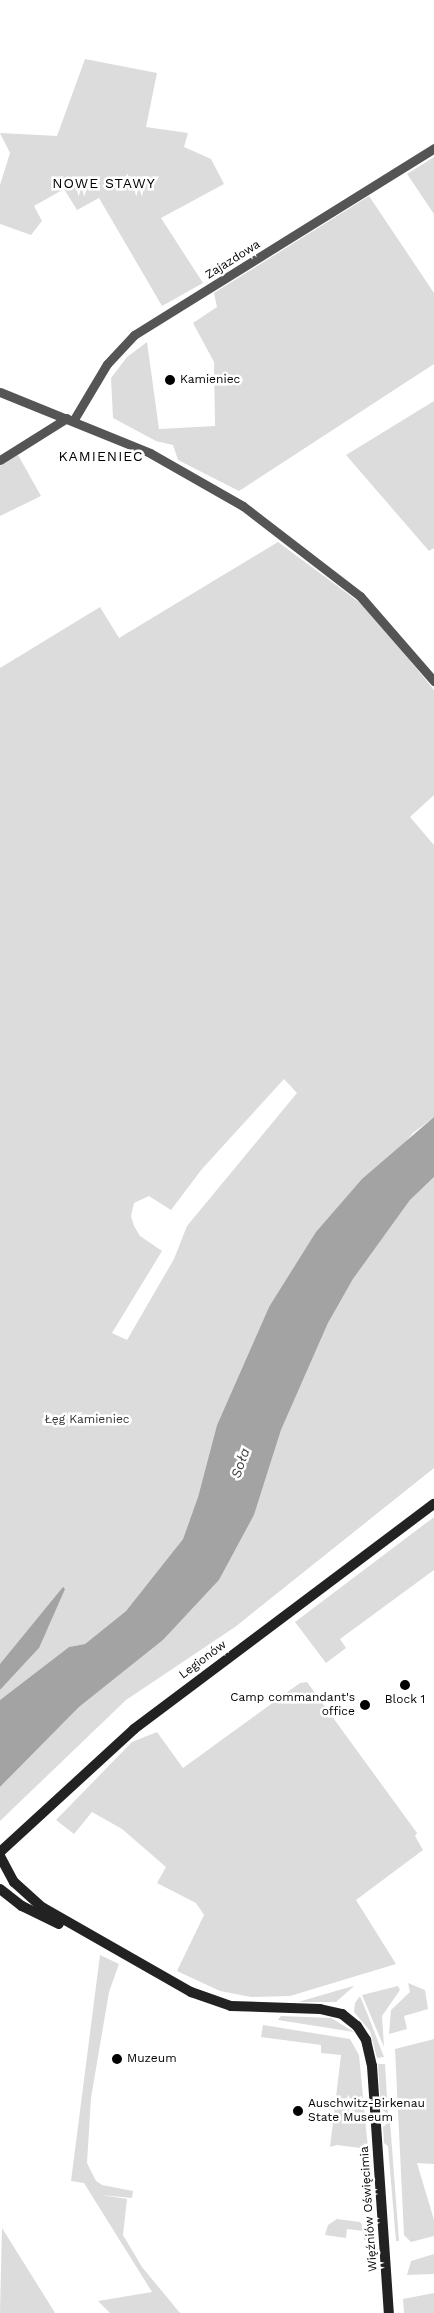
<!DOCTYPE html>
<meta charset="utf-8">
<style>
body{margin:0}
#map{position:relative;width:434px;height:2313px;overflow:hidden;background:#fff;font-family:"Work Sans",sans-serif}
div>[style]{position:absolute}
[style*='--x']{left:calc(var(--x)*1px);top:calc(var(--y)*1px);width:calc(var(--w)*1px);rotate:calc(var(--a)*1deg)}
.green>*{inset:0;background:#dcdcdc}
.water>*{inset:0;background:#a3a3a3}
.street>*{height:9px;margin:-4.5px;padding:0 4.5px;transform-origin:4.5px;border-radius:4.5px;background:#555}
.secondary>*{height:10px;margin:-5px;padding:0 5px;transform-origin:5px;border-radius:5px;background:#222}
.dots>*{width:14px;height:14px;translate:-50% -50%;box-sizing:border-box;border:2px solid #fff;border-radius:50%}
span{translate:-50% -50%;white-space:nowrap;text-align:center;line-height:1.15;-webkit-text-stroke:5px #fff;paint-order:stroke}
.street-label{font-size:12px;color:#000}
.poi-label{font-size:12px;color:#000}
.left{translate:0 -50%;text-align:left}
.right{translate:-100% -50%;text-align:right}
.park-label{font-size:12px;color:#333}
.neighbourhood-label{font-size:14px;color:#000;letter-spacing:1px}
.water-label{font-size:14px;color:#444;font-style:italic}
</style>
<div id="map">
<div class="green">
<i style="clip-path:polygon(85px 59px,157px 73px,146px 127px,188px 133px,184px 147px,211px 159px,224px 184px,161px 218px,203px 283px,162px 306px,99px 198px,77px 210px,64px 189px,34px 206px,42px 221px,31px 235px,0 224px,0 185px,10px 153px,0 133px,57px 136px)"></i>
<i style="clip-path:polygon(434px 157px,434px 214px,407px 174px)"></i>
<i style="clip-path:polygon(369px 196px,434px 293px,434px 364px,239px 491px,178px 460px,173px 445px,156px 441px,113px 418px,111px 378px,127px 357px,147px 342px,159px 429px,215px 426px,214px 362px,193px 323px,217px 307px,214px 293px)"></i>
<i style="clip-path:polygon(434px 401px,434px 548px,429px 551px,346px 455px)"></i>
<i style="clip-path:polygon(18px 455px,41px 496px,0 516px,0 466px)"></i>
<i style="clip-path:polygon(evenodd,278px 542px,367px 608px,434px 690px,434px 795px,410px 817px,434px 845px,434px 1117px,413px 1133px,269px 1307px,217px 1425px,198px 1497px,183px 1539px,126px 1611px,85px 1644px,69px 1647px,0 1700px,0 1690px,39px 1648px,17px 1647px,0 1664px,0 668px,100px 607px,119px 638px,278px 542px,284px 1079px,297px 1093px,187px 1226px,174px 1259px,127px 1340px,112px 1333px,162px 1251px,140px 1236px,134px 1226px,131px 1216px,134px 1203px,149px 1196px,171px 1210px,202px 1169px,284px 1079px)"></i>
<i style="clip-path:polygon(434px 1177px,434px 1468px,235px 1627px,126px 1700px,0 1821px,0 1787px,79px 1707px,163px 1640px,219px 1580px,254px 1515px,281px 1430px,328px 1323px,353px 1279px,410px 1200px)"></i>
<i style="clip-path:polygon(434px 1517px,434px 1570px,340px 1639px,346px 1648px,326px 1663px,295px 1622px)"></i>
<i style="clip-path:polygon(307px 1682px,417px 1833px,415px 1836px,423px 1850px,356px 1900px,396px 1964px,290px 1996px,251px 1997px,220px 1991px,177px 1971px,204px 1915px,196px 1903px,157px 1883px,166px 1867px,122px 1829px,92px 1812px,74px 1834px,56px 1820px,132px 1742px,157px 1732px,183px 1768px,300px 1683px)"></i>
<i style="clip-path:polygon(100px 1955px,119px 1964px,109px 1992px,91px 2098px,87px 2163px,96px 2181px,102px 2185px,133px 2191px,132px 2198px,101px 2195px,127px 2199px,123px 2235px,142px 2267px,180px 2313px,110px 2313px,98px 2301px,152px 2292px,84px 2183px,71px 2181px)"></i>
<i style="clip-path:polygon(408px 1983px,425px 1990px,428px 2009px,404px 2016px,407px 2029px,389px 2034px,391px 2010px,410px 1992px)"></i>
<i style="clip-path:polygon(354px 1986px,336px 2002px,298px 2002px,353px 1986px)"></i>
<i style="clip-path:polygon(398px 1986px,400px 1990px,382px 2016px,384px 2047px,362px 1995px)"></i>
<i style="clip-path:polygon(360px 1996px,369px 2018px,384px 2057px,377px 2058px,370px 2031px,354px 2012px,355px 2003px)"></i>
<i style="clip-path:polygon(281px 2016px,331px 2018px,354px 2032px,278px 2020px)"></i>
<i style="clip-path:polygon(263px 2025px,350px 2039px,359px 2055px,368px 2149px,337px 2145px,330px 2147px,341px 2055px,321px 2053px,321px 2045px,261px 2037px)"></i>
<i style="clip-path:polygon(434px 2039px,434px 2164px,417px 2163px,434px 2220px,434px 2236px,411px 2242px,404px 2235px,395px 2049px)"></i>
<i style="clip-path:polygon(378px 2064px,385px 2064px,388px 2114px,381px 2109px)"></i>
<i style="clip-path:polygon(390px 2121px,399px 2241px,396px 2241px,388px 2146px,384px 2143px,383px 2127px)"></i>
<i style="clip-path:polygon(337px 2219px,360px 2222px,368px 2231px,369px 2241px,364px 2240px,363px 2231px,347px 2229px,346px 2238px,325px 2235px,328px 2225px)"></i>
<i style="clip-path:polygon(2px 2228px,47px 2300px,55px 2313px,0 2313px)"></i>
<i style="clip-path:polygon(434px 2254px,434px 2274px,407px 2275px,411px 2261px)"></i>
<i style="clip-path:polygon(434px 2293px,434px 2313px,404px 2313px,403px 2299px)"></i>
</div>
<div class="water">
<i style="clip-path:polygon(434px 1117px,434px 1177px,410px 1200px,353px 1279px,328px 1323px,281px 1430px,254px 1515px,219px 1580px,163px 1640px,79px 1707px,0 1787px,0 1700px,69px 1647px,85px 1644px,126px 1611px,183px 1539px,198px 1497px,217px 1425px,269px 1307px,316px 1232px,362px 1179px)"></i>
<i style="clip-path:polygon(63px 1587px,65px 1589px,39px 1648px,0 1690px,0 1664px)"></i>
</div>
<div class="street">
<i style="--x:0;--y:392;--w:162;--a:22.1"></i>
<i style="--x:150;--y:453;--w:107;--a:29.7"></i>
<i style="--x:243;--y:506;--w:148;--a:37.6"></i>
<i style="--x:360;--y:596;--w:113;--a:49"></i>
<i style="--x:73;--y:421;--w:66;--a:-59.2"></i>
<i style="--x:107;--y:364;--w:40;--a:-47"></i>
<i style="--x:134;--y:335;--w:354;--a:-31.9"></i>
<i style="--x:0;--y:460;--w:79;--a:-32.1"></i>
</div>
<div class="secondary">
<i style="--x:0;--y:1852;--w:182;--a:-42.5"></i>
<i style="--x:134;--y:1729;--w:375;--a:-36.9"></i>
<i style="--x:0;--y:1856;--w:30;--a:62"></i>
<i style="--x:14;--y:1882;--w:38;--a:42"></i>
<i style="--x:42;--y:1907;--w:172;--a:29.7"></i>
<i style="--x:191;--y:1992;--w:42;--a:19.3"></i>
<i style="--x:231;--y:2006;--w:89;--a:1.9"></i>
<i style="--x:320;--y:2009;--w:23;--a:13"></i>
<i style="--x:342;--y:2014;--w:19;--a:39"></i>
<i style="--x:357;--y:2026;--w:17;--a:57"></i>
<i style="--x:366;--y:2040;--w:27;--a:77"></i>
<i style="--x:372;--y:2066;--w:248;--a:86.1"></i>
<i style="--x:0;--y:1889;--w:28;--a:38"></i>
<i style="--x:22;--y:1906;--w:41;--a:25.9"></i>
</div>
<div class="dots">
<i style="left:170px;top:380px;background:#000"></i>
<i style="left:405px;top:1685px;background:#000"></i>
<i style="left:365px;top:1705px;background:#000"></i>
<i style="left:117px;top:2059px;background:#000"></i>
<i style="left:298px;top:2111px;background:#000"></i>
</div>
<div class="street-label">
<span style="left:233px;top:260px;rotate:-32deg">Zajazdowa</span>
<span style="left:203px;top:1660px;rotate:-37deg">Legionów</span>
<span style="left:369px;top:2209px;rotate:-94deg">Więźniów Oświęcimia</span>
</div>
<div class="poi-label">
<span class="left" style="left:180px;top:380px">Kamieniec</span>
<span class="right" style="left:355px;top:1705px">Camp commandant's<br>office</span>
<span style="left:405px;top:1700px">Block 1</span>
<span class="left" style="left:127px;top:2059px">Muzeum</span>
<span class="left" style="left:308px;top:2111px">Auschwitz-Birkenau<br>State Museum</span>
</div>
<div class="park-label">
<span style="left:87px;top:1420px">Łęg Kamieniec</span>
</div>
<div class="neighbourhood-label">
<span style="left:104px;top:183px">NOWE STAWY</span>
<span style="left:101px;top:456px">KAMIENIEC</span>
</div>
<div class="water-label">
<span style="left:240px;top:1463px;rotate:-71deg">Soła</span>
</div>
</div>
